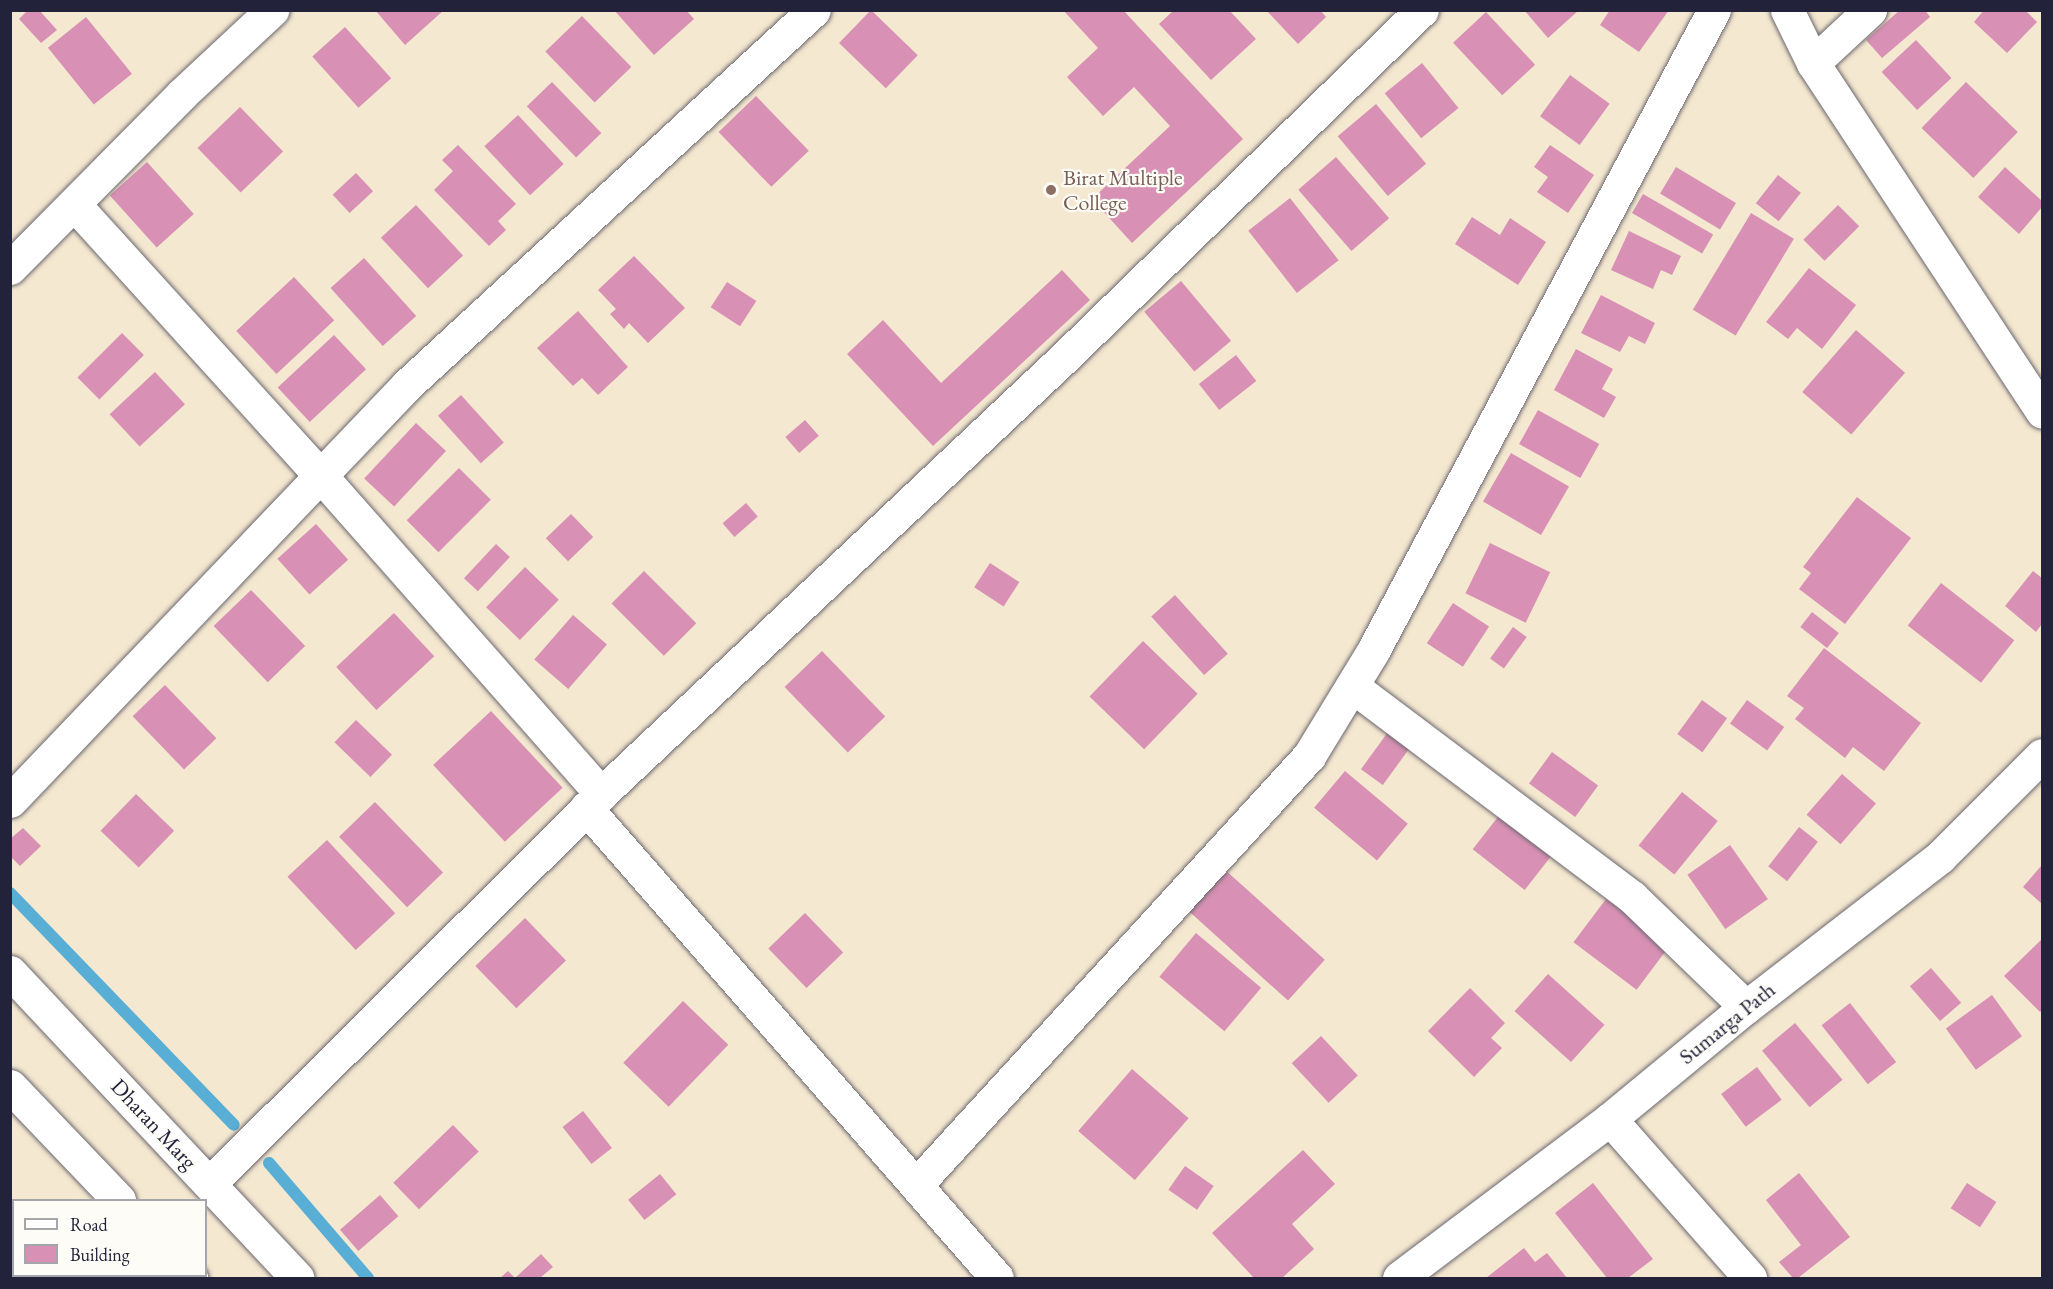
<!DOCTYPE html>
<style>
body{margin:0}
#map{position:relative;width:2053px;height:1289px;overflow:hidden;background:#f4e8d0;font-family:"EB Garamond",serif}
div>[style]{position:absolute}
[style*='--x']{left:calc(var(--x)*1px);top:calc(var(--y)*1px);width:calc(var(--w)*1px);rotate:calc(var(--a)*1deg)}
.stream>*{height:12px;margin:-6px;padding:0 6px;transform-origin:6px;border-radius:6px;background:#59aed5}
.building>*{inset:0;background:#d891b4;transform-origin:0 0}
.roads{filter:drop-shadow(0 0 2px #6c676f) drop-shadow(0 0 2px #6c676f)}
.minor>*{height:33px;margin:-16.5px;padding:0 16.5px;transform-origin:16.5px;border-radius:16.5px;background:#fff}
.primary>*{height:33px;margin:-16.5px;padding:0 16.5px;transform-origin:16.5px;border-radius:16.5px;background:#fff}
.dots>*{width:16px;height:16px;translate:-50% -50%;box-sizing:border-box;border:3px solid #fdfcf7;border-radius:50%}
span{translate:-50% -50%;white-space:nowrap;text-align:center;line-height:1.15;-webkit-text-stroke:4.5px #fdfcf7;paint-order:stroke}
.education-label{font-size:22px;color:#785e54}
.left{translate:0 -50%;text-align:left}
.street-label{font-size:22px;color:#22223b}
.frame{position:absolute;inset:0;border:12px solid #22223b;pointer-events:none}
.legend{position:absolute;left:12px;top:1199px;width:195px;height:78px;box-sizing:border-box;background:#fdfcf7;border:2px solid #a5a5ac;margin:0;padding:8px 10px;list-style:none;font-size:18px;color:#22223b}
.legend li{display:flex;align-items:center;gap:12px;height:30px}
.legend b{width:30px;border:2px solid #a5a5ac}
</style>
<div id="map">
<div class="stream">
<i style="--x:10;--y:893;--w:322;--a:46"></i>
<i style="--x:269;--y:1163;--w:152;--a:49.3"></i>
</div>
<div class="building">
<i style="clip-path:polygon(28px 10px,39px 10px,57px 30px,41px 43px,19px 19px)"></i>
<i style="clip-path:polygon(375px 10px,444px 10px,405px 45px)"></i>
<i style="clip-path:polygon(614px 10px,686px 10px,694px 19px,654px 55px)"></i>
<i style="left:871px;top:10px;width:65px;height:46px;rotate:44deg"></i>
<i style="clip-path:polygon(1063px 10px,1123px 10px,1243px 139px,1132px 243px,1092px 199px,1170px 126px,1134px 87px,1103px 116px,1067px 77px,1098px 48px)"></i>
<i style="clip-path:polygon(1174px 10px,1229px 10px,1256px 39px,1211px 80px,1159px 24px)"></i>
<i style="clip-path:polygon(1266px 10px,1320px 10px,1326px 17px,1298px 44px)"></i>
<i style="clip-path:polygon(1524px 10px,1579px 10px,1548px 38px)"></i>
<i style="clip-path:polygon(1610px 10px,1669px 10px,1639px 52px,1600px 25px)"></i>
<i style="clip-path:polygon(1900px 10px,1925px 10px,1930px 17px,1882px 58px,1866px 40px)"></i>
<i style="clip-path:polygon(1984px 10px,2025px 10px,2037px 22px,2007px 53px,1974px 22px)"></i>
<i style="left:1486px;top:12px;width:72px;height:45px;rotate:47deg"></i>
<i style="left:582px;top:16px;width:71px;height:51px;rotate:46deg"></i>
<i style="left:86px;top:17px;width:73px;height:49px;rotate:51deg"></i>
<i style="left:345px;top:27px;width:69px;height:44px;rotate:48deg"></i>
<i style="left:1916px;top:40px;width:52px;height:47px;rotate:47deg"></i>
<i style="left:1422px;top:63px;width:58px;height:48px;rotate:51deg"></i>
<i style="left:1570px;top:75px;width:49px;height:51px;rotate:36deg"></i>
<i style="left:552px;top:82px;width:71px;height:35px;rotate:46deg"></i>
<i style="left:1966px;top:82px;width:72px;height:64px;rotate:44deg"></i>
<i style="left:756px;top:96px;width:76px;height:52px;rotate:46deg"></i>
<i style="left:1376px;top:104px;width:78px;height:50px;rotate:50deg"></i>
<i style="left:240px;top:107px;width:62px;height:59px;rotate:46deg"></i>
<i style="left:518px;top:115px;width:67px;height:46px;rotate:47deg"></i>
<i style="clip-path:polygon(458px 145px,516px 204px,498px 221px,506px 230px,489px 246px,434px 190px,453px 171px,442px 160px)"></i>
<i style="clip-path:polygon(1550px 145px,1594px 175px,1568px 213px,1537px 192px,1548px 177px,1534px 167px)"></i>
<i style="left:1336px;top:157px;width:81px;height:50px;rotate:49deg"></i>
<i style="left:147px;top:162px;width:70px;height:50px;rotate:48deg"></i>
<i style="left:1676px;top:167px;width:70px;height:31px;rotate:31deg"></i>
<i style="clip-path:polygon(2005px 167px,2042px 201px,2042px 207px,2019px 234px,1978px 197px)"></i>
<i style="left:356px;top:173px;width:25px;height:32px;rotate:47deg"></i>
<i style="left:1778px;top:175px;width:29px;height:36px;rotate:38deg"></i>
<i style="left:1643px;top:194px;width:81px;height:22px;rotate:30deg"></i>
<i style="left:1290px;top:198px;width:79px;height:53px;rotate:52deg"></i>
<i style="left:416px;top:205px;width:69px;height:48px;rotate:47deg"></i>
<i style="left:1838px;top:205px;width:30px;height:49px;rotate:45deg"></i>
<i style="left:1751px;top:213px;width:50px;height:113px;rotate:31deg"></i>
<i style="clip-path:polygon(1472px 217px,1500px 235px,1510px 218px,1546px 242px,1518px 285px,1455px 244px)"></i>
<i style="clip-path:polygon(1629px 231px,1681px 256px,1672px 275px,1661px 270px,1653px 289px,1611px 270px)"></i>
<i style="clip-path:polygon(634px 256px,685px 308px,648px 343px,629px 323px,624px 329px,610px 314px,616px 309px,598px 290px)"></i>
<i style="left:364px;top:258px;width:78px;height:45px;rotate:48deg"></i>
<i style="clip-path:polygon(1809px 268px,1856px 305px,1822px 349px,1797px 328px,1788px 339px,1766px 322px)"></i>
<i style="clip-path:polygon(1062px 270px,1090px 300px,933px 446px,847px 354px,883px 320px,941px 383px)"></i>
<i style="left:294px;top:277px;width:59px;height:79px;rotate:47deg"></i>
<i style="left:1181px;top:281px;width:78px;height:48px;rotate:50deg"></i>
<i style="left:727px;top:282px;width:35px;height:30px;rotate:33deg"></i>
<i style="clip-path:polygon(1601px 295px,1655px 323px,1645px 344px,1629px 336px,1620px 352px,1581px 333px)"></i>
<i style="clip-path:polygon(578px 311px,628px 367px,598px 395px,582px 378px,573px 386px,537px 348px)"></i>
<i style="left:1856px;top:330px;width:65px;height:82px;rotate:41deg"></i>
<i style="left:122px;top:333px;width:31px;height:63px;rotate:45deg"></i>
<i style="left:334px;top:335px;width:47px;height:77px;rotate:47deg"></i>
<i style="clip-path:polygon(1576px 349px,1613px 369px,1602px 389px,1616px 397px,1604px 418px,1554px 390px)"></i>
<i style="left:1236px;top:355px;width:33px;height:47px;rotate:52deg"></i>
<i style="left:155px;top:372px;width:44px;height:62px;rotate:47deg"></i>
<i style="left:461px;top:395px;width:64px;height:31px;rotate:48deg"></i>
<i style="left:1538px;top:410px;width:70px;height:39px;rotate:29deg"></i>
<i style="left:805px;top:420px;width:21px;height:26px;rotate:49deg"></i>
<i style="left:416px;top:423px;width:41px;height:76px;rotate:43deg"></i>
<i style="left:1511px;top:453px;width:67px;height:56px;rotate:30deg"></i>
<i style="left:459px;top:468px;width:45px;height:74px;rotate:45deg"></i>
<i style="clip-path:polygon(1857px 497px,1911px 538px,1845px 624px,1799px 589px,1811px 573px,1803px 567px)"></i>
<i style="left:746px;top:503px;width:18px;height:31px;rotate:49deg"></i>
<i style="left:571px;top:514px;width:32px;height:35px;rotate:46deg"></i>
<i style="left:316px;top:524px;width:48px;height:52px;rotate:48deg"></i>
<i style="left:1490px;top:543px;width:67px;height:56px;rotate:26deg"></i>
<i style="left:496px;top:544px;width:19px;height:47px;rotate:43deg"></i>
<i style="left:990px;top:563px;width:35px;height:29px;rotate:33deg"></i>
<i style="left:525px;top:567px;width:47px;height:56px;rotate:44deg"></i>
<i style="left:644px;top:571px;width:74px;height:46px;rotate:45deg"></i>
<i style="clip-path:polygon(2033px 571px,2042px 578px,2042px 624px,2036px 632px,2005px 606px)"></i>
<i style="left:1941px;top:583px;width:93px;height:54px;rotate:38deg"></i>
<i style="left:251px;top:590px;width:78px;height:52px;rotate:46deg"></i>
<i style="left:1175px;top:595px;width:79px;height:32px;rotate:48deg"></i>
<i style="left:1453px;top:603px;width:43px;height:48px;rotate:33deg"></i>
<i style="left:1812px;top:612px;width:34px;height:19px;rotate:38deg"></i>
<i style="left:394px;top:613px;width:59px;height:79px;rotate:47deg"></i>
<i style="left:573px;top:615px;width:45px;height:59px;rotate:41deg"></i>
<i style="left:1513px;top:627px;width:17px;height:39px;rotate:36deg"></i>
<i style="left:1143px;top:641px;width:76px;height:77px;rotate:44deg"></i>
<i style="clip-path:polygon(1824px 648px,1921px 723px,1884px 771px,1853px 747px,1845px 758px,1795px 719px,1804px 708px,1787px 696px)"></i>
<i style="left:822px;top:651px;width:91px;height:52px;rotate:46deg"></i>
<i style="left:165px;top:685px;width:74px;height:45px;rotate:46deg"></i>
<i style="left:1702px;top:700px;width:31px;height:42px;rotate:36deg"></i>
<i style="left:1747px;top:700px;width:46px;height:29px;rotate:36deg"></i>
<i style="left:491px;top:711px;width:105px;height:79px;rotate:47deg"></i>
<i style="left:356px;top:720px;width:50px;height:31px;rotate:44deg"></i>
<i style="left:1388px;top:732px;width:27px;height:46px;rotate:36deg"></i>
<i style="left:1552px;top:752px;width:57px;height:39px;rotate:36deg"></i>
<i style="left:1345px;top:771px;width:82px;height:48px;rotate:40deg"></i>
<i style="left:1842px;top:774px;width:45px;height:54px;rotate:41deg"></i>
<i style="left:1682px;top:792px;width:46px;height:69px;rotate:39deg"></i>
<i style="left:136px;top:794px;width:53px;height:51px;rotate:44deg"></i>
<i style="left:375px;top:802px;width:98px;height:50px;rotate:46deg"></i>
<i style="left:1501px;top:813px;width:66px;height:46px;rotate:38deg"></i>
<i style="left:1799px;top:827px;width:24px;height:50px;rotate:38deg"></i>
<i style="clip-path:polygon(23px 828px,41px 846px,20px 866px,10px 856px,10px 839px)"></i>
<i style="left:327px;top:840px;width:100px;height:54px;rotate:47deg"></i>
<i style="left:1730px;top:845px;width:66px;height:52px;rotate:55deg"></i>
<i style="clip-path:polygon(2042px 865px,2042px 904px,2023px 887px)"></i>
<i style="left:1223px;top:868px;width:137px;height:55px;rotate:42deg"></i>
<i style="left:1606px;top:899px;width:79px;height:54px;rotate:37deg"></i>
<i style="left:805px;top:913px;width:55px;height:51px;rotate:46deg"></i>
<i style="left:525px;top:918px;width:59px;height:69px;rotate:46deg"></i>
<i style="left:1196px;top:933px;width:85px;height:57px;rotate:40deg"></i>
<i style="clip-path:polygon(2042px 939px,2042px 1010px,2040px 1012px,2004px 976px)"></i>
<i style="left:1931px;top:968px;width:46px;height:28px;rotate:49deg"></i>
<i style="left:1548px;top:974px;width:76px;height:50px;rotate:42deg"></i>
<i style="clip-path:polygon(1470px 988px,1505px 1023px,1491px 1038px,1502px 1048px,1474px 1077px,1428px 1031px)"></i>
<i style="left:1992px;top:995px;width:51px;height:57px;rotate:54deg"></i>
<i style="left:683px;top:1001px;width:63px;height:86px;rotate:44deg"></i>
<i style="left:1850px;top:1003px;width:75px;height:36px;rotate:52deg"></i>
<i style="left:1795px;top:1023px;width:74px;height:43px;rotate:50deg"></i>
<i style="left:1321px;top:1036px;width:54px;height:40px;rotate:47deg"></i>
<i style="left:1757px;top:1067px;width:41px;height:45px;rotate:53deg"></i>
<i style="left:1132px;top:1069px;width:75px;height:82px;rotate:41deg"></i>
<i style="left:583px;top:1111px;width:47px;height:26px;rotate:52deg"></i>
<i style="left:453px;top:1125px;width:37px;height:83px;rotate:46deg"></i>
<i style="clip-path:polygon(1303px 1150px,1335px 1184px,1292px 1224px,1314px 1249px,1282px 1278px,1254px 1278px,1212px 1233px)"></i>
<i style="left:1185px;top:1166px;width:35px;height:29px;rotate:35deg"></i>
<i style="clip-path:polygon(1799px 1173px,1850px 1237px,1798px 1278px,1793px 1278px,1779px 1262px,1801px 1245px,1766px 1200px)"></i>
<i style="left:660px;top:1174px;width:26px;height:41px;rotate:51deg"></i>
<i style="clip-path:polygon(1593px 1183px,1653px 1259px,1628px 1278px,1607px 1278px,1555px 1213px)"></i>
<i style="left:1967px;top:1183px;width:35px;height:30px;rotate:33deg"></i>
<i style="left:380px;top:1195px;width:28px;height:53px;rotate:49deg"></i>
<i style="clip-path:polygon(1524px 1248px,1535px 1262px,1547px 1253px,1567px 1278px,1486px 1278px)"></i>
<i style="clip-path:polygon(10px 1252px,14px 1255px,14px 1276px,28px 1276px,25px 1278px,10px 1278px)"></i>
<i style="clip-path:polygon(541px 1254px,553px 1267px,540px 1278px,500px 1278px,508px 1271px,515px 1278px)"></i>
<i style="clip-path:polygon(67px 1276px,91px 1276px,94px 1278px,64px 1278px)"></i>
</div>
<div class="roads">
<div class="minor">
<i style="--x:1787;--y:10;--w:59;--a:63.9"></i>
<i style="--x:1813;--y:63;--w:417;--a:56.7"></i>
<i style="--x:1813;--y:63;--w:78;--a:-42.9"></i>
<i style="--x:74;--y:204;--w:367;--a:47.8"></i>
<i style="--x:321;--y:476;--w:424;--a:48.6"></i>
<i style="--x:10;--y:268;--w:243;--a:-45.3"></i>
<i style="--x:181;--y:95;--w:125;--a:-43"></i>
<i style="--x:1352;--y:686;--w:351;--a:37"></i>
<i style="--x:1632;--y:897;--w:158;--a:44"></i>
<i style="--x:10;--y:801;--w:575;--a:-46.34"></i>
<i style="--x:407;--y:385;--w:553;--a:-42.66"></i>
<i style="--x:586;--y:808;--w:624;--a:48.83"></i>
<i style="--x:1610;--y:1119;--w:212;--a:48.6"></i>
<i style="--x:210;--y:1183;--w:552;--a:-44.85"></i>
<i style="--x:601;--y:794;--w:640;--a:-43.29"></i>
<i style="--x:1067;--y:355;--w:495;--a:-44.2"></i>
<i style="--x:916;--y:1185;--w:582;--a:-47.51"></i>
<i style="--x:1309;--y:756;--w:123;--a:-58.6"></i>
<i style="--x:1373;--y:651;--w:726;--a:-61.99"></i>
</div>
<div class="primary">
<i style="--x:10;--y:972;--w:420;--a:46.8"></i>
<i style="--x:10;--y:1086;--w:158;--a:46.3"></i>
<i style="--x:188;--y:1276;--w:4;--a:34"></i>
<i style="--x:1399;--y:1278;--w:264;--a:-37"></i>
<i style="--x:1610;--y:1119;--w:176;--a:-39.5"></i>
<i style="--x:1746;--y:1007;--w:245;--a:-37.7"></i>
<i style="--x:1940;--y:857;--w:144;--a:-45"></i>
</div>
</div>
<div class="dots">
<i style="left:1051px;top:190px;background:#8d6e63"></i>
</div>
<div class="education-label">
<span class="left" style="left:1063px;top:190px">Birat Multiple<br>College</span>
</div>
<div class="street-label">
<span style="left:1727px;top:1023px;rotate:-39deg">Sumarga Path</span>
<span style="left:154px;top:1124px;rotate:47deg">Dharan Marg</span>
</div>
<div class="frame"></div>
<ul class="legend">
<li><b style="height:8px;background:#fff"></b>Road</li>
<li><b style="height:16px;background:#d891b4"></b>Building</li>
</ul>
</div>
